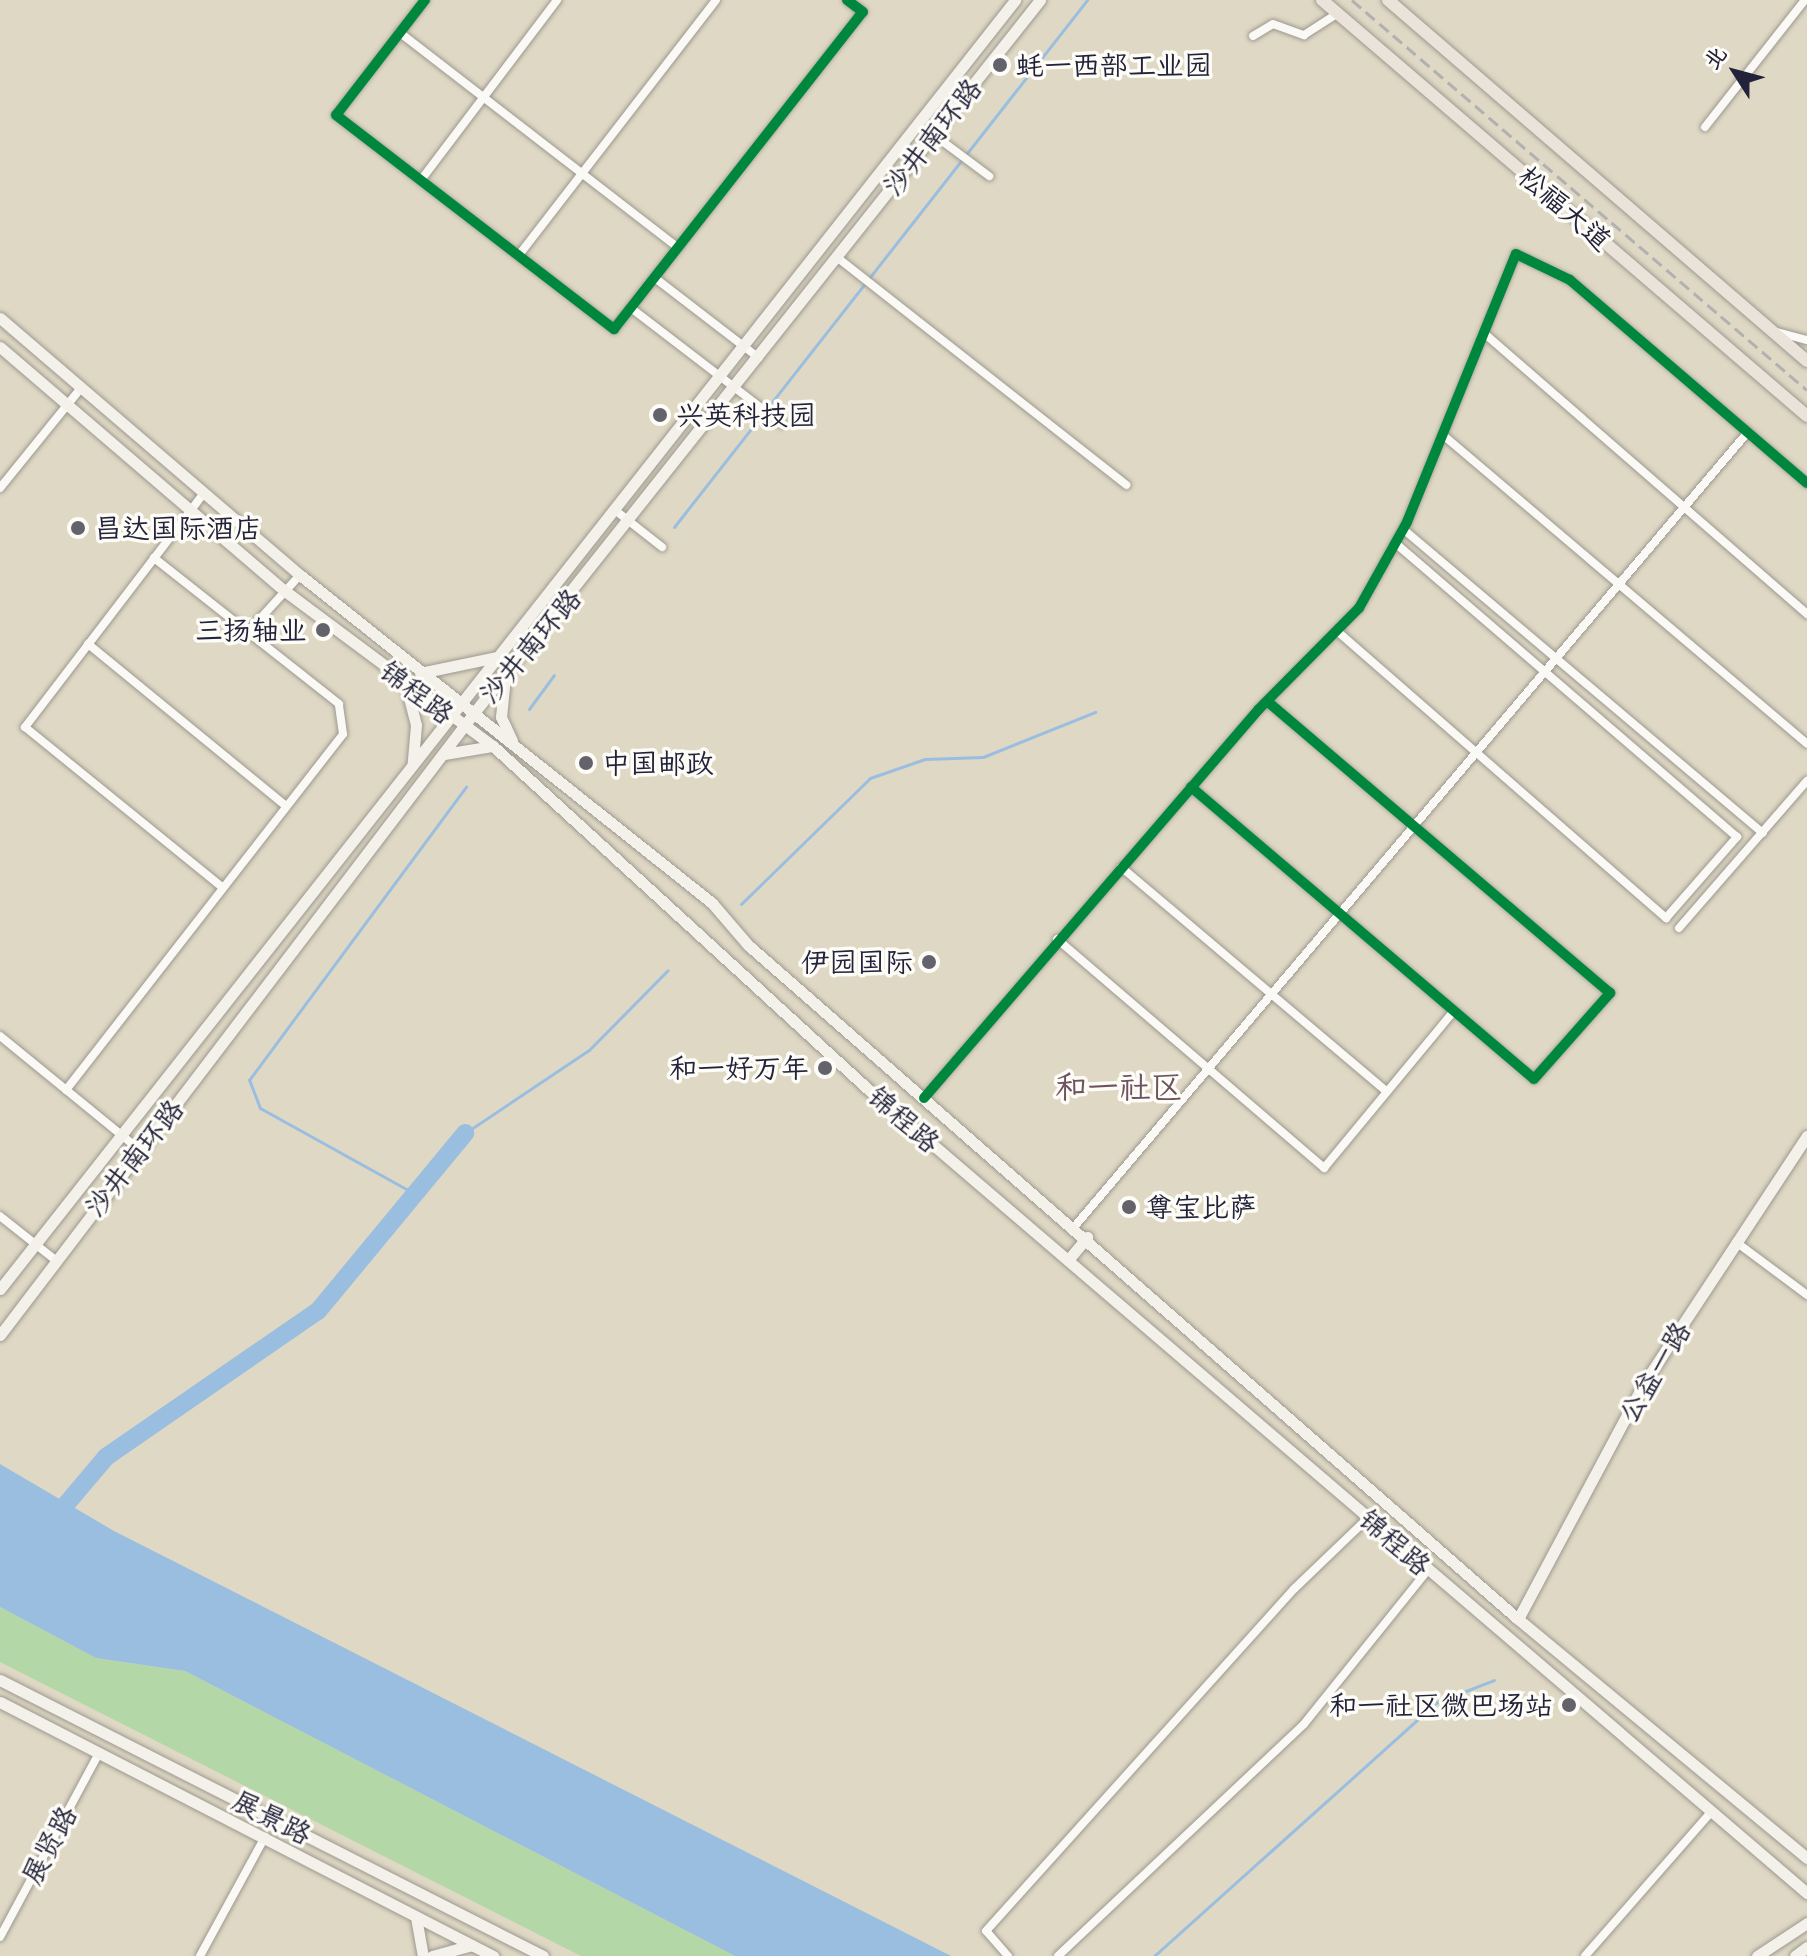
<!DOCTYPE html>
<meta charset="utf-8">
<style>
body{margin:0}
#map{position:relative;width:1807px;height:1956px;overflow:hidden;background:#dfd8c4;font-family:"Shantell Sans","LXGW WenKai TC",sans-serif}
div>[style]{position:absolute}
[style*='--x']{left:calc(var(--x)*1px);top:calc(var(--y)*1px);width:calc(var(--w)*1px);rotate:calc(var(--a)*1deg)}
.green>*{inset:0;background:#b4d7a7}
.water>*{inset:0;background:#9abedf}
.stream>*{height:3px;margin:-1.5px;padding:0 1.5px;transform-origin:1.5px;border-radius:1.5px;background:#9abedf}
.river>*{height:18px;margin:-9px;padding:0 9px;transform-origin:9px;border-radius:9px;background:#9abedf}
.roads{filter:drop-shadow(0 0 2px #9c9990) drop-shadow(0 0 2px #9c9990)}
.street>*{height:8px;margin:-4px;padding:0 4px;transform-origin:4px;border-radius:4px;background:#faf9f6}
.secondary>*{height:11px;margin:-5.5px;padding:0 5.5px;transform-origin:5.5px;border-radius:5.5px;background:#f4f1eb}
.primary>*{height:12px;margin:-6px;padding:0 6px;transform-origin:6px;border-radius:6px;background:#ebe3da}
.rail>*{height:3px;margin-top:-1.5px;transform-origin:0;background:repeating-linear-gradient(90deg,#b2b1b1 0 12px,transparent 0 18px)}
.cycleway>*{height:10px;margin:-5px;padding:0 5px;transform-origin:5px;border-radius:5px;background:#00873e}
.dots>*{width:22px;height:22px;translate:-50% -50%;box-sizing:border-box;border:4px solid #fdfcf7;border-radius:50%}
span{translate:-50% -50%;white-space:nowrap;text-align:center;line-height:1.15;-webkit-text-stroke:7px #fdfcf7;paint-order:stroke}
.poi-label{font-size:28px;color:#22223b}
.left{translate:0 -50%;text-align:left}
.right{translate:-100% -50%;text-align:right}
.street-label{font-size:28px;color:#22223b}
.quarter-label{font-size:32px;color:#6e5260}
.north{position:absolute;left:1695px;top:32px;width:80px;height:80px;-webkit-text-stroke:6px #fdfcf7;paint-order:stroke;rotate:306deg;font-size:22px;font-weight:700;line-height:32px;text-align:center;color:#22223b}
.north::after{content:'';display:block;margin:auto;width:28px;height:36px;background:#22223b;clip-path:polygon(50% 0,100% 100%,50% 72%,0 100%)}
</style>
<div id="map">
<div class="green">
<i style="clip-path:polygon(0 1607px,96px 1658px,185px 1671px,735px 1956px,581px 1956px,0 1662px)"></i>
</div>
<div class="water">
<i style="clip-path:polygon(0 1464px,114px 1531px,951px 1956px,735px 1956px,185px 1671px,96px 1658px,0 1607px)"></i>
</div>
<div class="stream">
<i style="--x:674;--y:527;--w:670;--a:-51.91"></i>
<i style="--x:529;--y:709;--w:42;--a:-53.7"></i>
<i style="--x:741;--y:904;--w:180;--a:-44.3"></i>
<i style="--x:870;--y:778;--w:58;--a:-19.1"></i>
<i style="--x:925;--y:759;--w:58;--a:-2"></i>
<i style="--x:983;--y:757;--w:121;--a:-21.9"></i>
<i style="--x:465;--y:1133;--w:149;--a:-33.8"></i>
<i style="--x:589;--y:1050;--w:112;--a:-45.4"></i>
<i style="--x:417;--y:1195;--w:179;--a:-151"></i>
<i style="--x:260;--y:1108;--w:30;--a:-111"></i>
<i style="--x:249;--y:1080;--w:365;--a:-53.5"></i>
<i style="--x:1154;--y:1956;--w:380;--a:-41.9"></i>
<i style="--x:1437;--y:1702;--w:61;--a:-21.1"></i>
</div>
<div class="river">
<i style="--x:52;--y:1521;--w:84;--a:-49.8"></i>
<i style="--x:106;--y:1457;--w:257;--a:-34.6"></i>
<i style="--x:318;--y:1311;--w:231;--a:-50.4"></i>
</div>
<div class="roads">
<div class="street">
<i style="--x:425;--y:0;--w:145;--a:127.7"></i>
<i style="--x:336;--y:115;--w:351;--a:37.6"></i>
<i style="--x:614;--y:329;--w:403;--a:-51.9"></i>
<i style="--x:863;--y:12;--w:20;--a:-143"></i>
<i style="--x:399;--y:32;--w:353;--a:37.7"></i>
<i style="--x:1253;--y:36;--w:23;--a:-31"></i>
<i style="--x:1273;--y:24;--w:33;--a:20"></i>
<i style="--x:1304;--y:35;--w:40;--a:-32.9"></i>
<i style="--x:1705;--y:127;--w:162;--a:-51.8"></i>
<i style="--x:934;--y:135;--w:69;--a:36.7"></i>
<i style="--x:421;--y:180;--w:226;--a:-52.9"></i>
<i style="--x:519;--y:255;--w:322;--a:-52.3"></i>
<i style="--x:838;--y:258;--w:367;--a:38.2"></i>
<i style="--x:655;--y:278;--w:131;--a:37.6"></i>
<i style="--x:631;--y:308;--w:190;--a:37.5"></i>
<i style="--x:1777;--y:332;--w:31;--a:15"></i>
<i style="--x:1485;--y:334;--w:427;--a:41"></i>
<i style="--x:1443;--y:435;--w:477;--a:40.3"></i>
<i style="--x:0;--y:488;--w:129;--a:-51"></i>
<i style="--x:204;--y:493;--w:295;--a:127.4"></i>
<i style="--x:25;--y:727;--w:254;--a:39.1"></i>
<i style="--x:615;--y:510;--w:60;--a:38.2"></i>
<i style="--x:1403;--y:529;--w:471;--a:40.2"></i>
<i style="--x:1337;--y:631;--w:437;--a:41.1"></i>
<i style="--x:1666;--y:918;--w:108;--a:-48.8"></i>
<i style="--x:1737;--y:837;--w:451;--a:-139.3"></i>
<i style="--x:247;--y:633;--w:79;--a:-47.6"></i>
<i style="--x:88;--y:644;--w:256;--a:39.3"></i>
<i style="--x:1191;--y:787;--w:450;--a:40.4"></i>
<i style="--x:1534;--y:1079;--w:115;--a:-48.5"></i>
<i style="--x:1610;--y:993;--w:450;--a:-139.6"></i>
<i style="--x:1121;--y:867;--w:348;--a:40.2"></i>
<i style="--x:1679;--y:928;--w:195;--a:-49"></i>
<i style="--x:1057;--y:939;--w:352;--a:40.6"></i>
<i style="--x:1324;--y:1168;--w:204;--a:-50.4"></i>
<i style="--x:0;--y:1036;--w:181;--a:39.2"></i>
<i style="--x:66;--y:1090;--w:451;--a:-52.1"></i>
<i style="--x:343;--y:734;--w:30;--a:-98"></i>
<i style="--x:339;--y:704;--w:236;--a:-141.7"></i>
<i style="--x:924;--y:1098;--w:513;--a:-49.27"></i>
<i style="--x:1259;--y:709;--w:142;--a:-45.3"></i>
<i style="--x:1359;--y:608;--w:98;--a:-60.8"></i>
<i style="--x:1407;--y:522;--w:289;--a:-67.9"></i>
<i style="--x:1516;--y:254;--w:60;--a:25.7"></i>
<i style="--x:1570;--y:280;--w:312;--a:40.6"></i>
<i style="--x:0;--y:1216;--w:69;--a:38.5"></i>
<i style="--x:1075;--y:1226;--w:1041;--a:-49.72"></i>
<i style="--x:1736;--y:1242;--w:89;--a:36.7"></i>
<i style="--x:0;--y:1937;--w:209;--a:-61.7"></i>
<i style="--x:200;--y:1956;--w:136;--a:-61.4"></i>
<i style="--x:1008;--y:1956;--w:33;--a:-131"></i>
<i style="--x:986;--y:1931;--w:460;--a:-48"></i>
<i style="--x:1294;--y:1589;--w:103;--a:-43.8"></i>
<i style="--x:1058;--y:1956;--w:338;--a:-43.3"></i>
<i style="--x:1304;--y:1724;--w:198;--a:-51.2"></i>
<i style="--x:1585;--y:1956;--w:191;--a:-48.8"></i>
</div>
<div class="secondary">
<i style="--x:0;--y:318;--w:395;--a:40.6"></i>
<i style="--x:300;--y:575;--w:527;--a:38.52"></i>
<i style="--x:712;--y:903;--w:55;--a:49.4"></i>
<i style="--x:748;--y:945;--w:1023;--a:41.2"></i>
<i style="--x:1518;--y:1619;--w:375;--a:39.6"></i>
<i style="--x:0;--y:347;--w:375;--a:40.6"></i>
<i style="--x:285;--y:591;--w:259;--a:36.7"></i>
<i style="--x:493;--y:746;--w:510;--a:42.46"></i>
<i style="--x:869;--y:1090;--w:1235;--a:40.57"></i>
<i style="--x:420;--y:673;--w:79;--a:-11.7"></i>
<i style="--x:505;--y:677;--w:40;--a:95.7"></i>
<i style="--x:501;--y:717;--w:26;--a:65"></i>
<i style="--x:406;--y:686;--w:40;--a:75.6"></i>
<i style="--x:416;--y:725;--w:38;--a:95"></i>
<i style="--x:444;--y:754;--w:50;--a:-9.3"></i>
<i style="--x:1068;--y:1260;--w:30;--a:-50"></i>
<i style="--x:0;--y:1289;--w:1641;--a:-51.78"></i>
<i style="--x:0;--y:1335;--w:781;--a:-52.7"></i>
<i style="--x:473;--y:714;--w:912;--a:-51.55"></i>
<i style="--x:1518;--y:1619;--w:268;--a:-61.9"></i>
<i style="--x:1644;--y:1383;--w:296;--a:-56.6"></i>
<i style="--x:0;--y:1680;--w:609;--a:26.94"></i>
<i style="--x:0;--y:1702;--w:555;--a:27.26"></i>
<i style="--x:416;--y:1917;--w:40;--a:80"></i>
<i style="--x:432;--y:1956;--w:41;--a:-15.4"></i>
<i style="--x:1757;--y:1956;--w:60;--a:-33.4"></i>
<i style="--x:1795;--y:1956;--w:15;--a:-37"></i>
</div>
<div class="primary">
<i style="--x:1322;--y:0;--w:639;--a:40.62"></i>
<i style="--x:1388;--y:0;--w:553;--a:40.75"></i>
</div>
</div>
<div class="rail">
<i style="--x:1352;--y:0;--w:599;--a:40.6"></i>
</div>
<div class="cycleway">
<i style="--x:425;--y:0;--w:145;--a:127.7"></i>
<i style="--x:336;--y:115;--w:351;--a:37.6"></i>
<i style="--x:614;--y:329;--w:403;--a:-51.9"></i>
<i style="--x:863;--y:12;--w:20;--a:-143"></i>
<i style="--x:1191;--y:787;--w:450;--a:40.4"></i>
<i style="--x:1534;--y:1079;--w:115;--a:-48.5"></i>
<i style="--x:1610;--y:993;--w:450;--a:-139.6"></i>
<i style="--x:924;--y:1098;--w:513;--a:-49.27"></i>
<i style="--x:1259;--y:709;--w:142;--a:-45.3"></i>
<i style="--x:1359;--y:608;--w:98;--a:-60.8"></i>
<i style="--x:1407;--y:522;--w:289;--a:-67.9"></i>
<i style="--x:1516;--y:254;--w:60;--a:25.7"></i>
<i style="--x:1570;--y:280;--w:312;--a:40.6"></i>
</div>
<div class="dots">
<i style="left:1000px;top:65px;background:#64626b"></i>
<i style="left:660px;top:415px;background:#64626b"></i>
<i style="left:78px;top:528px;background:#64626b"></i>
<i style="left:323px;top:630px;background:#64626b"></i>
<i style="left:586px;top:763px;background:#64626b"></i>
<i style="left:929px;top:962px;background:#64626b"></i>
<i style="left:825px;top:1068px;background:#64626b"></i>
<i style="left:1129px;top:1207px;background:#64626b"></i>
<i style="left:1569px;top:1705px;background:#64626b"></i>
</div>
<div class="poi-label">
<span class="left" style="left:1016px;top:65px">蚝一西部工业园</span>
<span class="left" style="left:676px;top:415px">兴英科技园</span>
<span class="left" style="left:94px;top:528px">昌达国际酒店</span>
<span class="right" style="left:307px;top:630px">三扬轴业</span>
<span class="left" style="left:602px;top:763px">中国邮政</span>
<span class="right" style="left:913px;top:962px">伊园国际</span>
<span class="right" style="left:809px;top:1068px">和一好万年</span>
<span class="left" style="left:1145px;top:1207px">尊宝比萨</span>
<span class="right" style="left:1553px;top:1705px">和一社区微巴场站</span>
</div>
<div class="street-label">
<span style="left:932px;top:137px;rotate:-52deg">沙井南环路</span>
<span style="left:1565px;top:208px;rotate:41deg">松福大道</span>
<span style="left:530px;top:646px;rotate:-50deg">沙井南环路</span>
<span style="left:417px;top:692px;rotate:37deg">锦程路</span>
<span style="left:904px;top:1119px;rotate:41deg">锦程路</span>
<span style="left:134px;top:1158px;rotate:-52deg">沙井南环路</span>
<span style="left:1654px;top:1372px;rotate:-59deg">公益一路</span>
<span style="left:1395px;top:1542px;rotate:41deg">锦程路</span>
<span style="left:272px;top:1817px;rotate:27deg">展景路</span>
<span style="left:49px;top:1845px;rotate:-62deg">展贤路</span>
</div>
<div class="quarter-label">
<span style="left:1119px;top:1087px">和一社区</span>
</div>
<div class="north">北</div>
</div>
